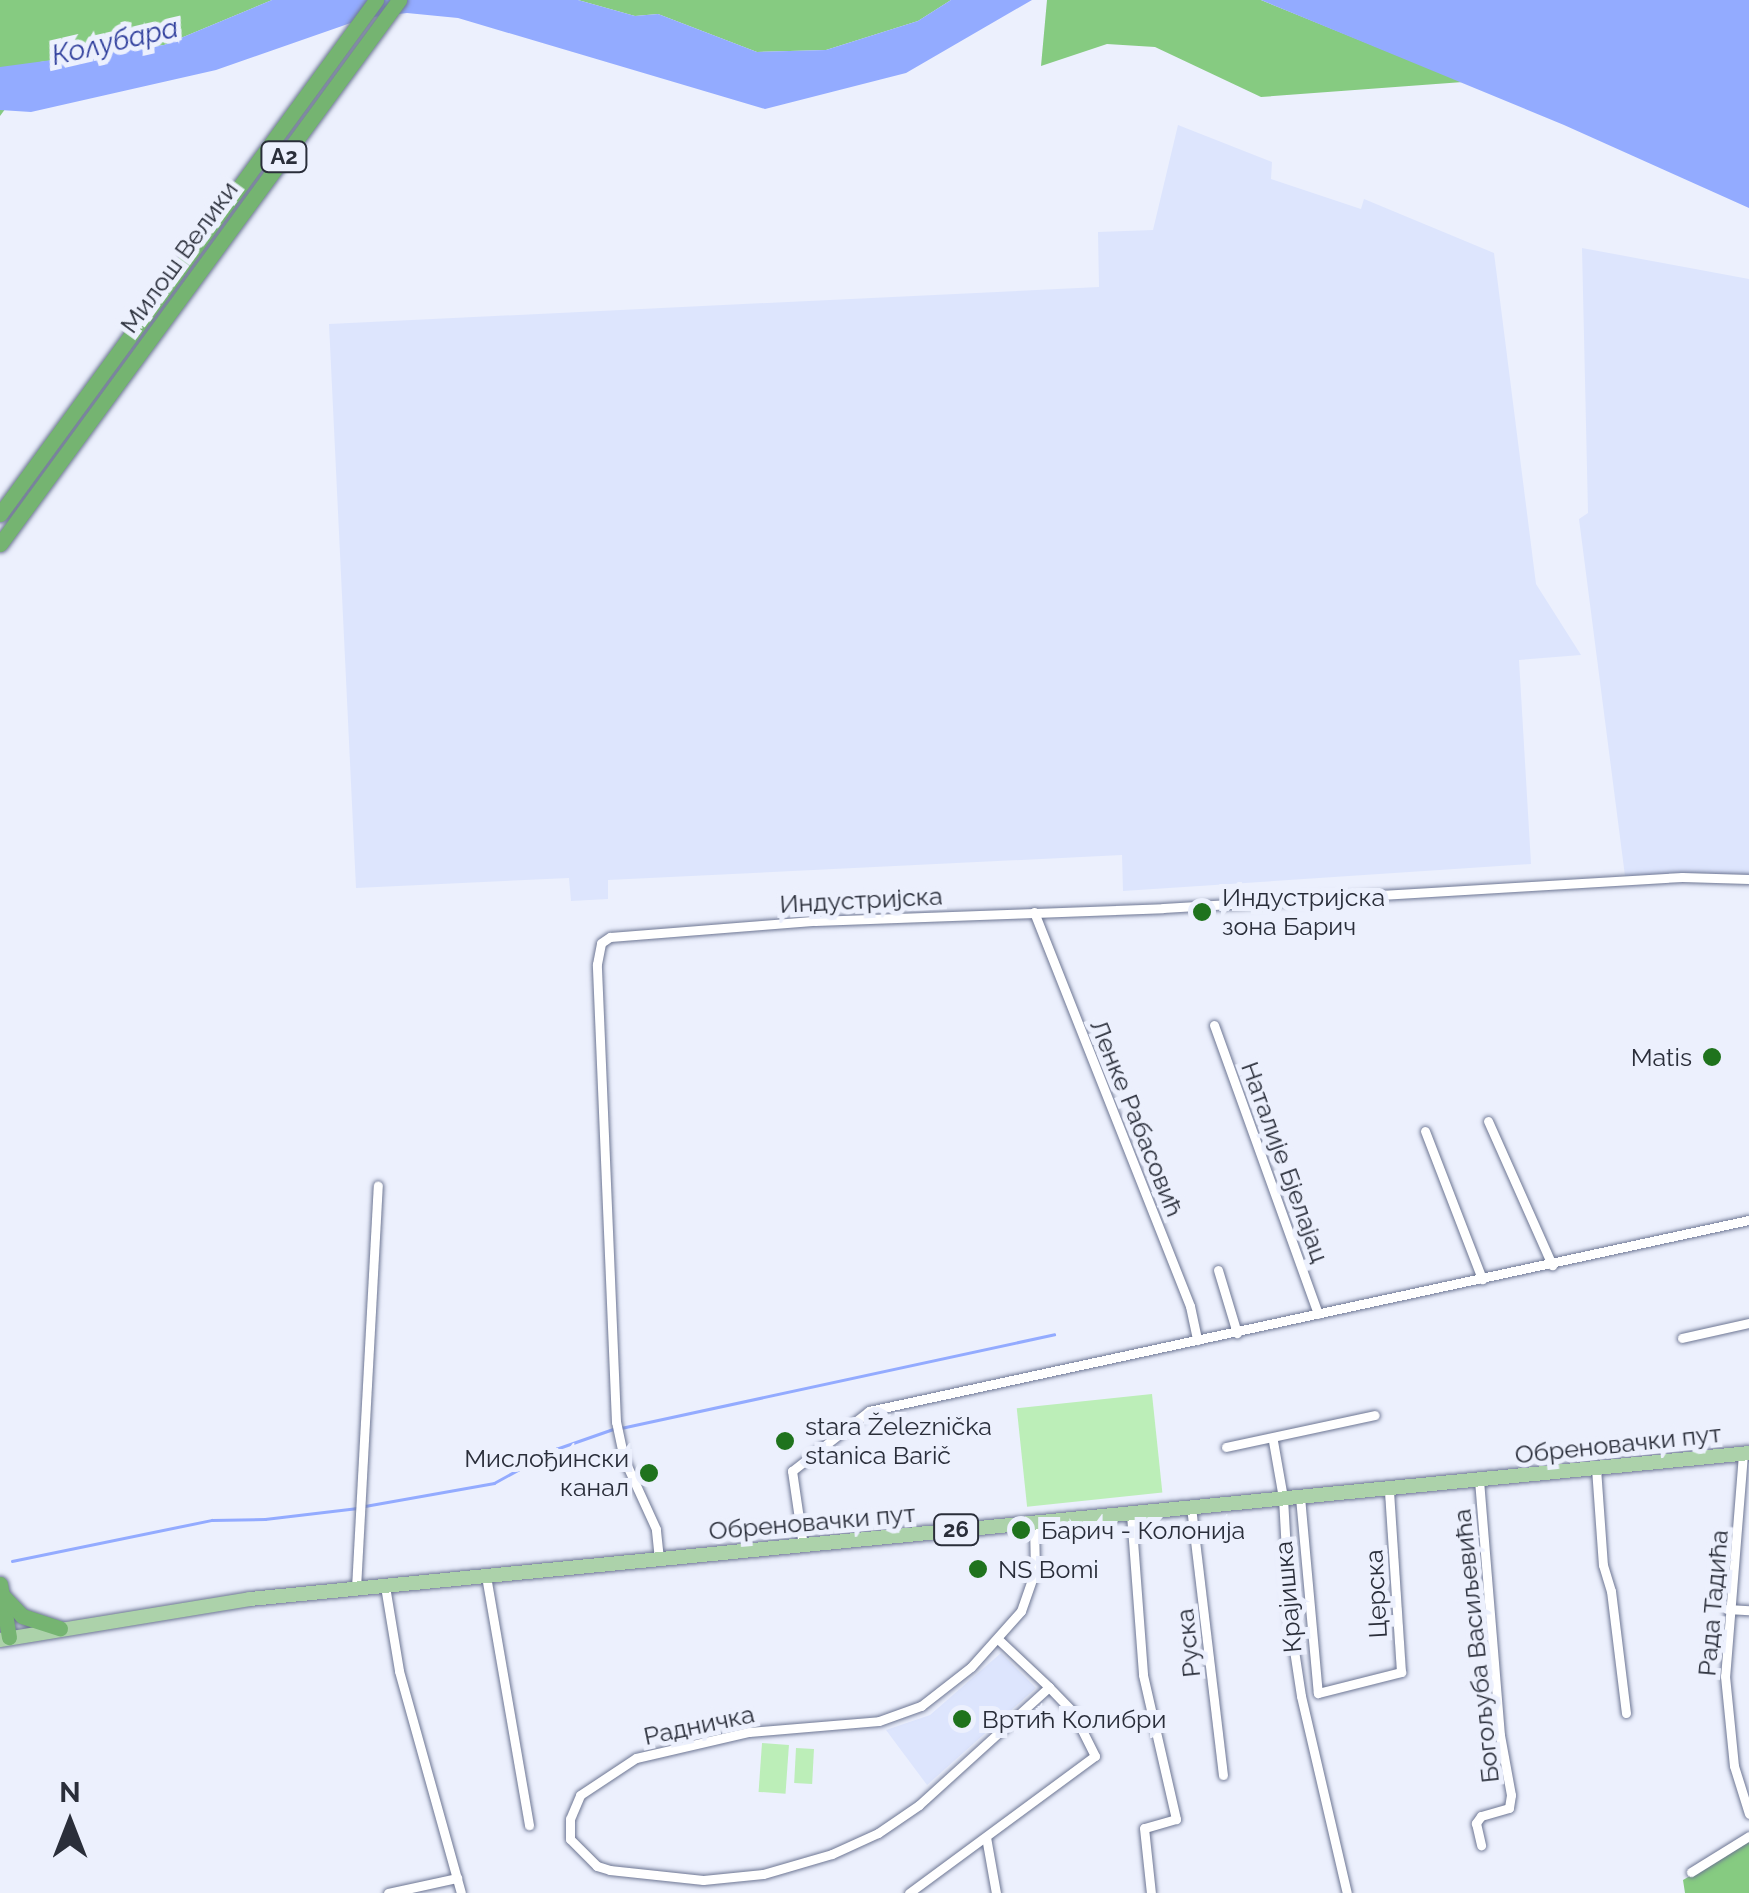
<!DOCTYPE html>
<meta charset="utf-8">
<style>
body{margin:0}
#map{position:relative;width:1749px;height:1893px;overflow:hidden;background:#ecf0fd;font-family:Raleway,sans-serif}
div>[style]{position:absolute}
[style*='--x']{left:calc(var(--x)*1px);top:calc(var(--y)*1px);width:calc(var(--w)*1px);rotate:calc(var(--a)*1deg)}
.built>*{inset:0;background:#dde5fd}
.green>*{inset:0;background:#bceeb8;transform-origin:0 0}
.forest>*{inset:0;background:#86cb81}
.water>*{inset:0;background:#93abff}
.stream>*{height:2.5px;margin:-1.25px;padding:0 1.25px;transform-origin:1.25px;border-radius:1.25px;background:#93abff}
.roads{filter:drop-shadow(0 0 2px #6d7693) drop-shadow(0 0 2px #6d7693)}
.street>*{height:9px;margin:-4.5px;padding:0 4.5px;transform-origin:4.5px;border-radius:4.5px;background:#fff}
.primary>*{height:14px;margin:-7px;padding:0 7px;transform-origin:7px;border-radius:7px;background:#acd2aa}
.highway>*{height:15px;margin:-7.5px;padding:0 7.5px;transform-origin:7.5px;border-radius:7.5px;background:#75b471}
.dots>*{width:28px;height:28px;translate:-50% -50%;box-sizing:border-box;border:5px solid #ecf0fd;border-radius:50%}
span{translate:-50% -50%;white-space:nowrap;text-align:center;line-height:1.15;-webkit-text-stroke:10px #ecf0fd;paint-order:stroke}
.shield-label span{padding:2px 8px;background:#ecf0fd;border:2px solid;border-radius:8px;-webkit-text-stroke-width:0}
.shield-label{font-size:22px;color:#2a2e3a;font-weight:700}
.street-label{font-size:25px;color:#2a2e3a}
.poi-label{font-size:25px;color:#2a2e3a}
.left{translate:0 -50%;text-align:left}
.right{translate:-100% -50%;text-align:right}
.water-label{font-size:28px;color:#2f3e9c;font-style:italic}
.north{position:absolute;left:20px;top:1773px;width:100px;height:100px;-webkit-text-stroke:8px #ecf0fd;paint-order:stroke;rotate:0deg;font-size:28px;font-weight:700;line-height:40px;text-align:center;color:#2a2e3a}
.north::after{content:'';display:block;margin:auto;width:35px;height:45px;background:#2a2e3a;clip-path:polygon(50% 0,100% 100%,50% 72%,0 100%)}
</style>
<div id="map">
<div class="built">
<i style="clip-path:polygon(1178px 125px,1272px 162px,1271px 179px,1361px 209px,1364px 199px,1494px 253px,1536px 584px,1581px 655px,1519px 660px,1531px 864px,1123px 891px,1122px 855px,608px 880px,608px 899px,571px 901px,569px 878px,356px 888px,329px 324px,1099px 287px,1098px 232px,1153px 230px)"></i>
<i style="clip-path:polygon(1582px 248px,1749px 279px,1749px 876px,1625px 876px,1579px 519px,1588px 513px)"></i>
<i style="clip-path:polygon(1001px 1653px,1036px 1688px,927px 1785px,886px 1730px,930px 1715px)"></i>
</div>
<div class="green">
<i style="left:1152px;top:1394px;width:99px;height:136px;rotate:84deg"></i>
<i style="left:762px;top:1743px;width:27px;height:49px;rotate:4deg"></i>
<i style="left:796px;top:1748px;width:18px;height:35px;rotate:3deg"></i>
</div>
<div class="forest">
<i style="clip-path:polygon(0 0,272px 0,164px 45px,40px 62px,0 116px)"></i>
<i style="clip-path:polygon(578px 0,951px 0,918px 21px,826px 50px,757px 52px,658px 14px,635px 16px)"></i>
<i style="clip-path:polygon(1047px 0,1261px 0,1463px 82px,1261px 97px,1155px 47px,1107px 44px,1041px 66px)"></i>
<i style="clip-path:polygon(1749px 1842px,1749px 1893px,1685px 1893px,1683px 1880px)"></i>
</div>
<div class="water">
<i style="clip-path:polygon(272px 0,578px 0,635px 16px,658px 14px,757px 52px,826px 50px,918px 21px,951px 0,1032px 0,906px 73px,765px 109px,458px 18px,407px 13px,365px 18px,216px 70px,31px 112px,0 110px,0 67px,164px 45px)"></i>
<i style="clip-path:polygon(1261px 0,1749px 0,1749px 208px,1564px 125px)"></i>
</div>
<div class="stream">
<i style="--x:621;--y:1428;--w:443;--a:-12.2"></i>
<i style="--x:365;--y:1506;--w:131;--a:-10.1"></i>
<i style="--x:494;--y:1483;--w:71;--a:-28.7"></i>
<i style="--x:556;--y:1449;--w:60;--a:-19.3"></i>
<i style="--x:12;--y:1561;--w:204;--a:-11.6"></i>
<i style="--x:212;--y:1520;--w:53;--a:-1.1"></i>
<i style="--x:265;--y:1519;--w:93;--a:-6.8"></i>
</div>
<div class="roads">
<div class="street">
<i style="--x:1034;--y:912;--w:424;--a:68.4"></i>
<i style="--x:1190;--y:1306;--w:35;--a:78"></i>
<i style="--x:1214;--y:1025;--w:307;--a:70.2"></i>
<i style="--x:1488;--y:1121;--w:158;--a:66"></i>
<i style="--x:1425;--y:1131;--w:159;--a:68.9"></i>
<i style="--x:1218;--y:1270;--w:66;--a:73.2"></i>
<i style="--x:1682;--y:1338;--w:69;--a:-12.6"></i>
<i style="--x:1273;--y:1441;--w:58;--a:80"></i>
<i style="--x:1283;--y:1498;--w:126;--a:86.8"></i>
<i style="--x:1290;--y:1624;--w:73;--a:81.3"></i>
<i style="--x:1301;--y:1696;--w:202;--a:76.9"></i>
<i style="--x:1226;--y:1447;--w:152;--a:-12.1"></i>
<i style="--x:1743;--y:1454;--w:223;--a:94.6"></i>
<i style="--x:1725;--y:1676;--w:90;--a:84.3"></i>
<i style="--x:1734;--y:1766;--w:50;--a:72.6"></i>
<i style="--x:1596;--y:1468;--w:97;--a:85.9"></i>
<i style="--x:1603;--y:1565;--w:27;--a:73"></i>
<i style="--x:1611;--y:1591;--w:123;--a:83"></i>
<i style="--x:1479;--y:1480;--w:256;--a:85.3"></i>
<i style="--x:1500;--y:1735;--w:61;--a:79.6"></i>
<i style="--x:1511;--y:1795;--w:13;--a:99"></i>
<i style="--x:1509;--y:1808;--w:29;--a:164"></i>
<i style="--x:1481;--y:1816;--w:9;--a:126"></i>
<i style="--x:1476;--y:1823;--w:23;--a:77"></i>
<i style="--x:1300;--y:1497;--w:197;--a:84.8"></i>
<i style="--x:1318;--y:1693;--w:86;--a:-14.2"></i>
<i style="--x:1401;--y:1672;--w:183;--a:-93.8"></i>
<i style="--x:1191;--y:1507;--w:270;--a:83.2"></i>
<i style="--x:1131;--y:1514;--w:161;--a:85.7"></i>
<i style="--x:1143;--y:1675;--w:148;--a:77.1"></i>
<i style="--x:1176;--y:1819;--w:33;--a:164"></i>
<i style="--x:1144;--y:1828;--w:65;--a:83.9"></i>
<i style="--x:803;--y:1546;--w:76;--a:-98.3"></i>
<i style="--x:792;--y:1471;--w:98;--a:-37.9"></i>
<i style="--x:869;--y:1411;--w:900;--a:-12.25"></i>
<i style="--x:659;--y:1559;--w:30;--a:-96"></i>
<i style="--x:656;--y:1529;--w:77;--a:-114.6"></i>
<i style="--x:624;--y:1459;--w:38;--a:-102"></i>
<i style="--x:616;--y:1422;--w:458;--a:-92.4"></i>
<i style="--x:597;--y:964;--w:21;--a:-79"></i>
<i style="--x:601;--y:943;--w:11;--a:-34"></i>
<i style="--x:610;--y:937;--w:206;--a:-4.5"></i>
<i style="--x:815;--y:921;--w:348;--a:-2.1"></i>
<i style="--x:1163;--y:908;--w:520;--a:-3.42"></i>
<i style="--x:1682;--y:877;--w:67;--a:1.7"></i>
<i style="--x:486;--y:1576;--w:253;--a:80.2"></i>
<i style="--x:385;--y:1586;--w:86;--a:80.6"></i>
<i style="--x:399;--y:1671;--w:230;--a:74.4"></i>
<i style="--x:356;--y:1588;--w:403;--a:-86.9"></i>
<i style="--x:1727;--y:1609;--w:22;--a:3"></i>
<i style="--x:999;--y:1640;--w:69;--a:43.2"></i>
<i style="--x:1049;--y:1687;--w:176;--a:137.8"></i>
<i style="--x:919;--y:1805;--w:50;--a:145.7"></i>
<i style="--x:878;--y:1833;--w:51;--a:155.5"></i>
<i style="--x:832;--y:1854;--w:72;--a:163.8"></i>
<i style="--x:763;--y:1874;--w:60;--a:174.3"></i>
<i style="--x:703;--y:1880;--w:94;--a:-173.9"></i>
<i style="--x:610;--y:1870;--w:14;--a:-163"></i>
<i style="--x:597;--y:1866;--w:38;--a:-135"></i>
<i style="--x:570;--y:1839;--w:20;--a:-90"></i>
<i style="--x:570;--y:1819;--w:26;--a:-67"></i>
<i style="--x:580;--y:1795;--w:67;--a:-33.5"></i>
<i style="--x:636;--y:1758;--w:116;--a:-13"></i>
<i style="--x:749;--y:1732;--w:130;--a:-4.8"></i>
<i style="--x:879;--y:1721;--w:45;--a:-19.7"></i>
<i style="--x:921;--y:1706;--w:63;--a:-38"></i>
<i style="--x:971;--y:1667;--w:75;--a:-48.2"></i>
<i style="--x:1021;--y:1611;--w:42;--a:-70.7"></i>
<i style="--x:1035;--y:1571;--w:48;--a:-91.2"></i>
<i style="--x:986;--y:1837;--w:57;--a:79.9"></i>
<i style="--x:1691;--y:1872;--w:68;--a:-31.8"></i>
<i style="--x:388;--y:1893;--w:71;--a:-12.3"></i>
<i style="--x:909;--y:1893;--w:231;--a:-36.4"></i>
<i style="--x:1095;--y:1756;--w:49;--a:-116.6"></i>
<i style="--x:1073;--y:1712;--w:35;--a:-134"></i>
</div>
<div class="primary">
<i style="--x:0;--y:1640;--w:253;--a:-9.3"></i>
<i style="--x:250;--y:1599;--w:1506;--a:-5.56"></i>
</div>
<div class="highway">
<i style="--x:0;--y:514;--w:637;--a:-53.81"></i>
<i style="--x:0;--y:544;--w:675;--a:-53.74"></i>
<i style="--x:0;--y:1584;--w:54;--a:80.4"></i>
<i style="--x:3;--y:1596;--w:28;--a:46"></i>
<i style="--x:22;--y:1616;--w:40;--a:18"></i>
</div>
</div>
<div class="dots">
<i style="left:1202px;top:912px;background:#1f731d"></i>
<i style="left:1712px;top:1057px;background:#1f731d"></i>
<i style="left:785px;top:1441px;background:#1f731d"></i>
<i style="left:649px;top:1473px;background:#1f731d"></i>
<i style="left:1021px;top:1530px;background:#1f731d"></i>
<i style="left:978px;top:1569px;background:#1f731d"></i>
<i style="left:962px;top:1719px;background:#1f731d"></i>
</div>
<div class="shield-label">
<span style="left:284px;top:157px">A2</span>
<span style="left:956px;top:1530px">26</span>
</div>
<div class="street-label">
<span style="left:179px;top:257px;rotate:-54deg">Милош Велики</span>
<span style="left:861px;top:900px;rotate:-3deg">Индустријска</span>
<span style="left:1137px;top:1118px;rotate:68deg">Ленке Рабасовић</span>
<span style="left:1285px;top:1162px;rotate:70deg">Наталије Бјелајац</span>
<span style="left:1618px;top:1444px;rotate:-6deg">Обреновачки пут</span>
<span style="left:812px;top:1522px;rotate:-5deg">Обреновачки пут</span>
<span style="left:1376px;top:1594px;rotate:-93deg">Церска</span>
<span style="left:1288px;top:1597px;rotate:-95deg">Крајишка</span>
<span style="left:1713px;top:1603px;rotate:-85deg">Рада Тадића</span>
<span style="left:1188px;top:1643px;rotate:-96deg">Руска</span>
<span style="left:1476px;top:1646px;rotate:-96deg">Богољуба Васиљевића</span>
<span style="left:699px;top:1725px;rotate:-12deg">Радничка</span>
</div>
<div class="poi-label">
<span class="left" style="left:1222px;top:912px">Индустријска<br>зона Барич</span>
<span class="right" style="left:1692px;top:1057px">Matis</span>
<span class="left" style="left:805px;top:1441px">stara Železnička<br>stanica Barič</span>
<span class="right" style="left:629px;top:1473px">Мислођински<br>канал</span>
<span class="left" style="left:1041px;top:1530px">Барич - Колонија</span>
<span class="left" style="left:998px;top:1569px">NS Bomi</span>
<span class="left" style="left:982px;top:1719px">Вртић Колибри</span>
</div>
<div class="water-label">
<span style="left:115px;top:42px;rotate:-13deg">Колубара</span>
</div>
<div class="north">N</div>
</div>
